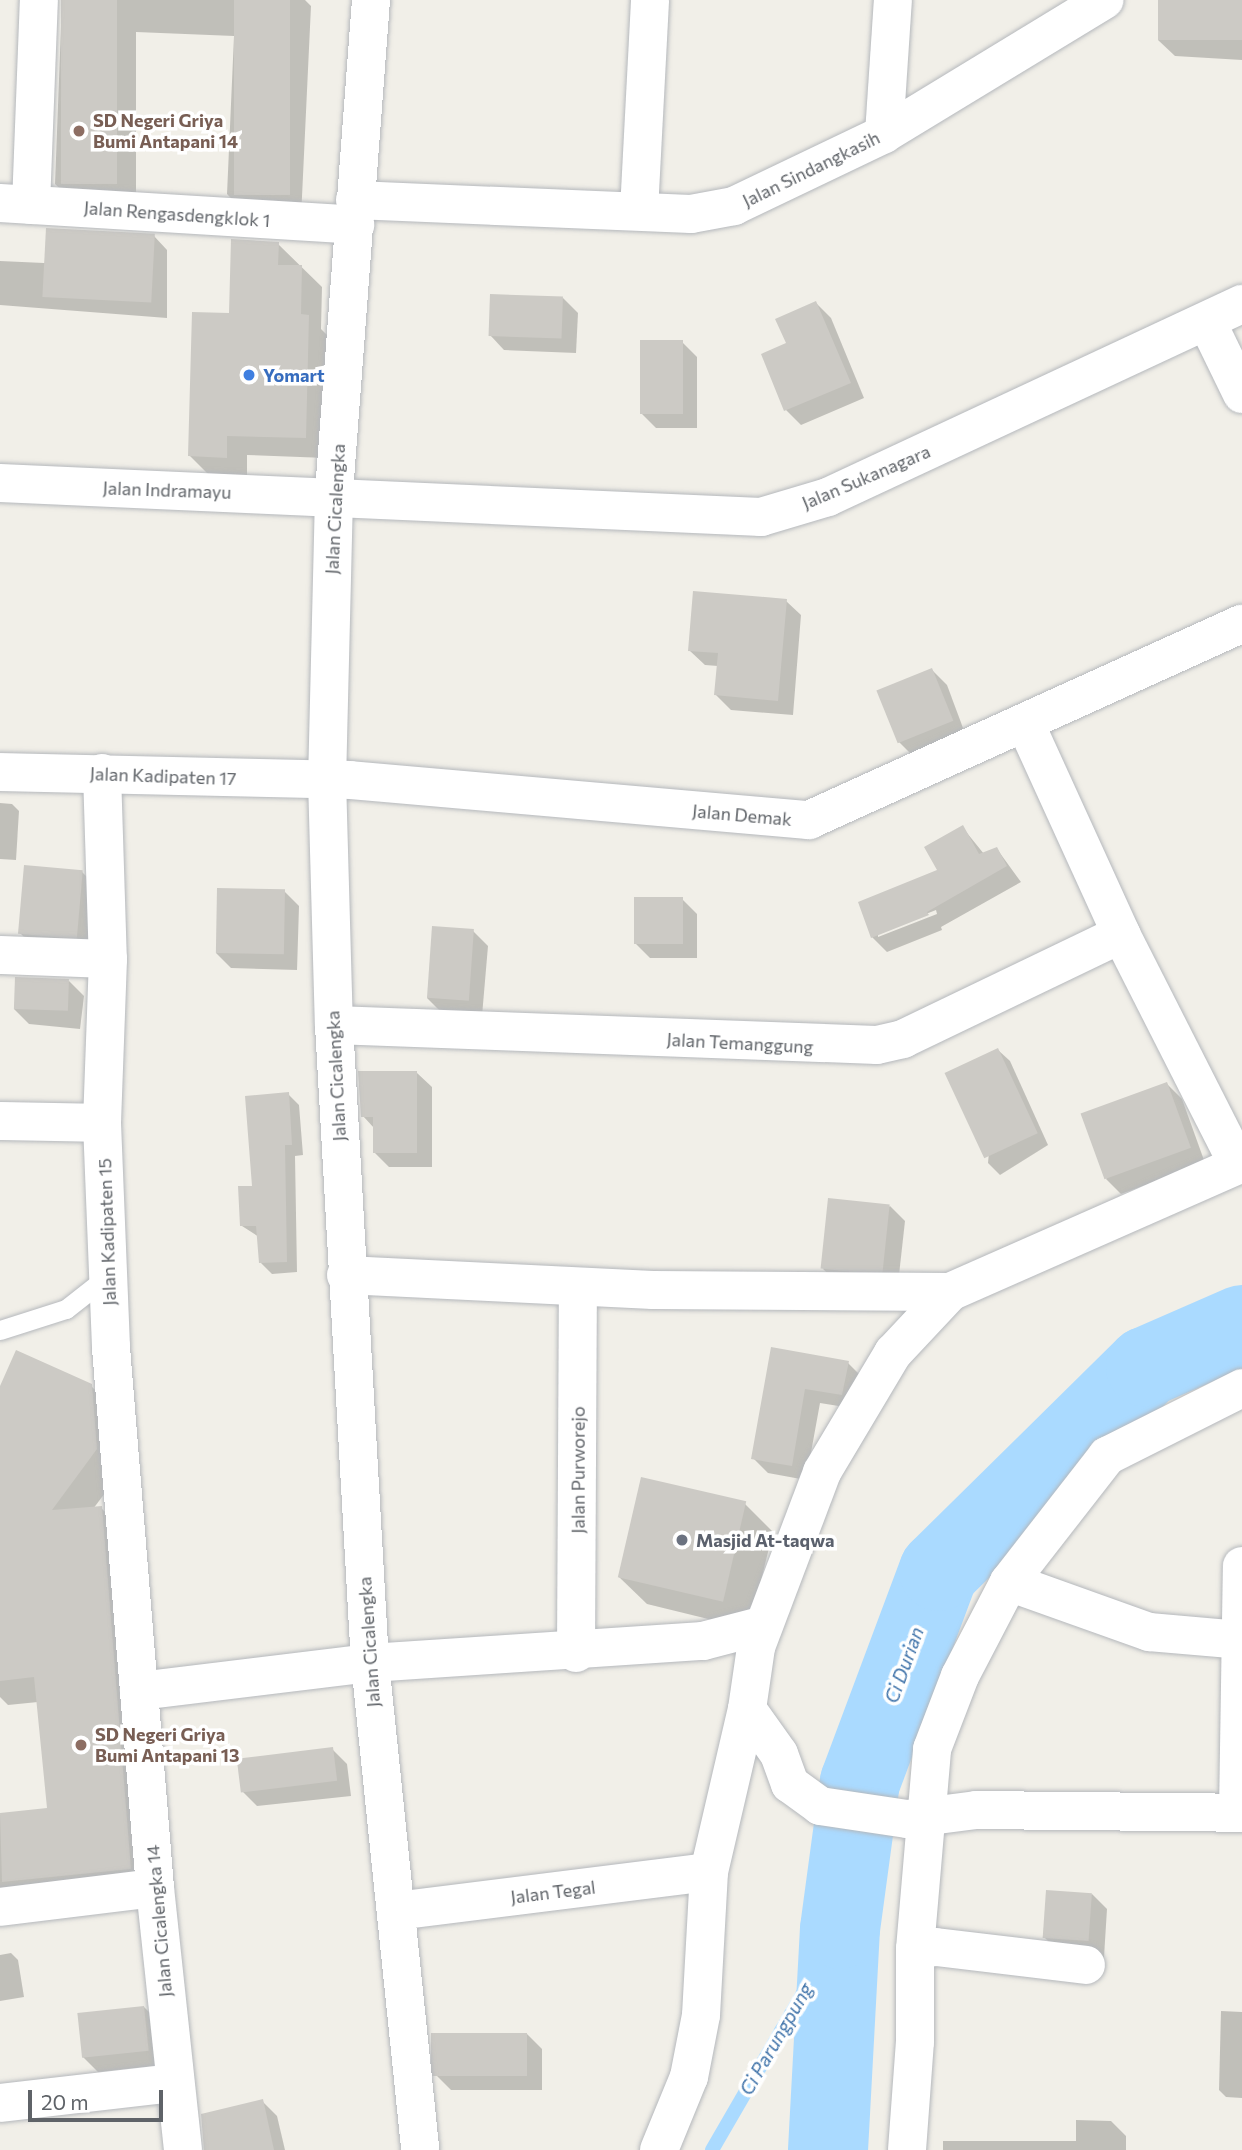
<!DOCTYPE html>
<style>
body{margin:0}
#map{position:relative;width:1242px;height:2150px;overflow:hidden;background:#f1efe8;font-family:Commissioner,sans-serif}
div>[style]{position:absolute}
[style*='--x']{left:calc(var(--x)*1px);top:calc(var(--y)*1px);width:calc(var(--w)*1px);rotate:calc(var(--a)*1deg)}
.shadow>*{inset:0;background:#0003}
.stream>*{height:14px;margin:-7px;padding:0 7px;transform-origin:7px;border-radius:7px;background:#aadaff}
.river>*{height:80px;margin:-40px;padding:0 40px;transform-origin:40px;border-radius:40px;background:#aadaff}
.building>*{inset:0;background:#cccac5;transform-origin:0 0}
.roads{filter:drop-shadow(0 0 2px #b5b8bc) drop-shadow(0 0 2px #b5b8bc)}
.service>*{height:19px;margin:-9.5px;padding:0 9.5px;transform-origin:9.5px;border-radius:9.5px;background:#fff}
.minor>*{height:38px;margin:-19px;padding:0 19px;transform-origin:19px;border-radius:19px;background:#fff}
.dots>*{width:19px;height:19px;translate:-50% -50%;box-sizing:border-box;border:4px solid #fff;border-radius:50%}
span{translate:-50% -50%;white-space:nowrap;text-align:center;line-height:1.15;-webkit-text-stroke:7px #fff;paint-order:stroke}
.education-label{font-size:18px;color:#785e54;font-weight:700}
.left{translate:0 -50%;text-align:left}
.street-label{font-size:18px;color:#5f6368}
.shop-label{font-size:18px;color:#366cbe;font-weight:700}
.worship-label{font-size:18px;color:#5b616d;font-weight:700}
.water-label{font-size:19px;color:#4174aa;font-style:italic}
.scale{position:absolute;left:28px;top:2090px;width:135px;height:32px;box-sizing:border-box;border:4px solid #5f6368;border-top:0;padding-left:9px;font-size:21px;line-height:24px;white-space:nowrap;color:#5f6368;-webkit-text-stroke:5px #fff;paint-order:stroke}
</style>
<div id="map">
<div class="shadow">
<i style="clip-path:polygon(62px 0,305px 0,311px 6px,301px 218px,247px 215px,227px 194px,234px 36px,136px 32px,136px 208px,76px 204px,55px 184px)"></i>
<i style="clip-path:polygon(1160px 0,1242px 0,1242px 60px,1175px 56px,1158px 40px)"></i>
<i style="clip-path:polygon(154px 236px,167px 250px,167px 318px,0 305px,0 261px,44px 263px)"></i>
<i style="clip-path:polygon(278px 244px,322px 287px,321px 329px,329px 337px,326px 458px,247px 455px,247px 477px,210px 476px,189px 455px,231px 314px)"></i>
<i style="clip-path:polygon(563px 298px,578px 313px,576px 353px,504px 350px,490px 335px)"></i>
<i style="clip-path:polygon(816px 303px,831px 318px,864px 398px,801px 425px,786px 410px,788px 344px)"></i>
<i style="clip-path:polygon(682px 342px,697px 357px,697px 428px,656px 428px,641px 413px)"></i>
<i style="clip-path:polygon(786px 601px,801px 615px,793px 715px,731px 710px,716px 695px,718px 666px,705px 665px,690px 651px)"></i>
<i style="clip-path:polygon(932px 670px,947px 685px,966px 736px,913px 756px,898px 741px,878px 691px)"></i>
<i style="clip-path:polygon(0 803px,12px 804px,19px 811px,16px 860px,0 859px)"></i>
<i style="clip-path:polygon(evenodd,963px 828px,984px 854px,997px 849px,1021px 882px,941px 927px,942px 930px,887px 952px,872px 937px,940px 871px,963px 828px,936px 910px,937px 914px,878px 937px,878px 933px,936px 910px)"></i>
<i style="clip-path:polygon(82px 872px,97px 887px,96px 950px,35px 948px,20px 933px)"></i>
<i style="clip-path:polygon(284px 891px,299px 906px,297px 970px,231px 968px,216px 953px)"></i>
<i style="clip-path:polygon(682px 899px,697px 914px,697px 958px,650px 958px,635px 943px)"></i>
<i style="clip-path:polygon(473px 931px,488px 946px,482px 1016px,442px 1013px,427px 998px)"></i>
<i style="clip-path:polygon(69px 981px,84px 996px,80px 1029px,29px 1024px,14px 1009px)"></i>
<i style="clip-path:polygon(998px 1050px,1010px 1061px,1048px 1145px,1000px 1175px,988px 1163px)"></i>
<i style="clip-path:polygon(417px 1073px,432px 1087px,432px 1167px,389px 1167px,374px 1152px,374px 1128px,363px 1116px)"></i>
<i style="clip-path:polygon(1167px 1084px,1182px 1099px,1205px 1163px,1121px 1194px,1106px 1179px)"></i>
<i style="clip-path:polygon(288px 1094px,299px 1105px,303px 1155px,295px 1156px,297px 1272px,272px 1274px,261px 1263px,259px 1237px,242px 1226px)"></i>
<i style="clip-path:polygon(890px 1206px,905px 1221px,898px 1284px,838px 1283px,823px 1269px)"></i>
<i style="clip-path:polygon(772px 1349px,848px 1363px,863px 1378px,857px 1409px,820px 1403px,806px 1480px,768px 1473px,753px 1458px)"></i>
<i style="clip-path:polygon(91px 1386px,115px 1409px,120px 1473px,93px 1509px,101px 1508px,125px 1531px,154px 1891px,0 1909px,0 1815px,49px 1810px,38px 1702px,8px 1705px,0 1697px,0 1391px)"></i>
<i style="clip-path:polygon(745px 1504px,773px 1532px,749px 1629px,647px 1604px,619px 1577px)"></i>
<i style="clip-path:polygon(332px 1749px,347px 1764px,351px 1796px,257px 1806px,242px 1791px)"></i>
<i style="clip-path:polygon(1092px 1894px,1107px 1909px,1104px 1957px,1059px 1952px,1044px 1937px)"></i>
<i style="clip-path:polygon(11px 1953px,18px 1960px,24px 1997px,0 2001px,0 1955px)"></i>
<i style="clip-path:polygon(144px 2007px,159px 2022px,163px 2065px,98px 2072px,83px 2057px)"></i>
<i style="clip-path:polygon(1221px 2011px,1242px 2012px,1242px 2098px,1226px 2097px,1219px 2090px)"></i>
<i style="clip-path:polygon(527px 2034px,542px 2049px,542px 2090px,451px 2090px,436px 2075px)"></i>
<i style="clip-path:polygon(262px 2101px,277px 2116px,285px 2150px,205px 2150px)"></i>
<i style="clip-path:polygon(1076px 2120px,1111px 2121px,1126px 2136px,1126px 2150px,943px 2150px,943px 2141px,1076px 2141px)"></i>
</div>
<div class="stream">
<i style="--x:712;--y:2150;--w:255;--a:-59.9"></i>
</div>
<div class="river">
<i style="--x:828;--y:2150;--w:221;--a:-86.9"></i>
<i style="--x:840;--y:1929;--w:148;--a:-82.3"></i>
<i style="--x:860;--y:1782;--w:225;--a:-69.5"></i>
<i style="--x:939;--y:1571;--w:291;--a:-44.6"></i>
<i style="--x:1146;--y:1367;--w:105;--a:-23.6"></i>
</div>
<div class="building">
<i style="left:61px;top:0;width:56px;height:184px"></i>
<i style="left:234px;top:0;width:56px;height:195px"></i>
<i style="left:1158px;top:0;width:84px;height:40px"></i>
<i style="left:46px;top:228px;width:109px;height:69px;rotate:3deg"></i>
<i style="clip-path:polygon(231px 239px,279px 242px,278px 265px,302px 265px,301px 314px,309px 315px,306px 438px,227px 436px,227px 458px,188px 456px,192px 312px,229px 313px)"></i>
<i style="left:490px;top:294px;width:73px;height:42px;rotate:2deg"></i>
<i style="clip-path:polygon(816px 301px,851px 383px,784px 411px,761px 354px,786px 343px,775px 319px)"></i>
<i style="left:640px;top:340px;width:43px;height:74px"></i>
<i style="clip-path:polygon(693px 591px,787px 599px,778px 701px,714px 695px,718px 653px,688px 651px)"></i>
<i style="left:932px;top:668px;width:57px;height:60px;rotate:68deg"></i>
<i style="clip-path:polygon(963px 825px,979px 854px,997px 847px,1007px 866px,927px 912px,929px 915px,871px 938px,858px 902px,937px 870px,924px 847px)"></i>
<i style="left:24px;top:865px;width:59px;height:69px;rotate:5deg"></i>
<i style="left:217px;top:888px;width:68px;height:65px;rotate:1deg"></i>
<i style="left:634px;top:897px;width:49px;height:47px"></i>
<i style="left:432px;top:926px;width:42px;height:72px;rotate:4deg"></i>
<i style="left:15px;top:977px;width:54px;height:32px;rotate:2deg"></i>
<i style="left:998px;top:1048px;width:94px;height:59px;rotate:65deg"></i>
<i style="clip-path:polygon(358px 1071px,417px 1071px,417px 1153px,373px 1153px,373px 1117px,361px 1117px)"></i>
<i style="left:1167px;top:1082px;width:70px;height:92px;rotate:70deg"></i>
<i style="clip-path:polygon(289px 1092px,292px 1145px,285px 1145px,287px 1262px,259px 1263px,256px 1226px,240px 1226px,238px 1186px,252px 1186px,245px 1096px)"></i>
<i style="left:828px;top:1198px;width:62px;height:71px;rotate:6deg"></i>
<i style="clip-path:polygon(771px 1347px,849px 1361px,842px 1395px,805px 1389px,792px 1466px,751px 1459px)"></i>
<i style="clip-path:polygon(16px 1350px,92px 1384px,97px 1449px,52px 1510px,102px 1506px,131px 1869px,2px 1882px,0 1813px,47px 1808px,34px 1677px,0 1681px,0 1386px)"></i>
<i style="left:641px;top:1477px;width:108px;height:103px;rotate:13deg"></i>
<i style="left:333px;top:1747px;width:34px;height:97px;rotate:83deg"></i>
<i style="left:1046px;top:1890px;width:46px;height:48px;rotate:4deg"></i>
<i style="left:144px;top:2006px;width:45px;height:67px;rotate:84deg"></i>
<i style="left:431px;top:2033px;width:96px;height:43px"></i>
<i style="clip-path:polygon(263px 2099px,274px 2150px,204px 2150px,201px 2114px)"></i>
</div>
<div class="roads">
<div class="service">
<i style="--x:0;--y:1330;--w:69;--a:-17.7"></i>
<i style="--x:66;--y:1309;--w:53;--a:-38.2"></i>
</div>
<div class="minor">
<i style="--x:371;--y:0;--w:497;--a:94.3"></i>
<i style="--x:334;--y:496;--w:283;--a:91.4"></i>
<i style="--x:327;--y:779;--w:246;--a:88.4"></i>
<i style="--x:334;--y:1025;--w:639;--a:86.77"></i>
<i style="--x:370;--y:1663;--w:490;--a:84.1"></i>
<i style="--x:884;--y:134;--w:134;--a:-86.2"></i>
<i style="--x:355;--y:200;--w:336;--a:2.4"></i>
<i style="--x:691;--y:214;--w:44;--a:-10.5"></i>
<i style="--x:734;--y:206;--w:166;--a:-25.6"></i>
<i style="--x:884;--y:134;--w:258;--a:-31.3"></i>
<i style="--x:0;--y:203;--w:356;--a:3.5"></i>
<i style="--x:31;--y:205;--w:205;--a:-87.8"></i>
<i style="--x:639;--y:211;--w:211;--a:-87"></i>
<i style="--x:1207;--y:322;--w:80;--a:64.1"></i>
<i style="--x:0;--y:483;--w:762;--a:2.56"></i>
<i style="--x:761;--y:517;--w:70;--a:-16.6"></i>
<i style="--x:828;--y:497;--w:457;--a:-25"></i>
<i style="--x:1025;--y:723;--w:232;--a:65.5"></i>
<i style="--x:1121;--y:934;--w:259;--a:63.1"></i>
<i style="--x:0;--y:772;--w:350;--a:1.3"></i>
<i style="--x:350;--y:780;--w:461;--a:5"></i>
<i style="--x:809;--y:820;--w:475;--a:-24.4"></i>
<i style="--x:102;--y:773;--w:186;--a:88.2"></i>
<i style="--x:108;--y:959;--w:164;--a:92.1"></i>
<i style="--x:102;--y:1123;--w:225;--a:87.7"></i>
<i style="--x:111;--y:1348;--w:542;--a:85.34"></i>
<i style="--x:155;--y:1888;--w:263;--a:83.9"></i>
<i style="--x:0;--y:955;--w:108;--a:2.1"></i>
<i style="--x:334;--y:1025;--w:543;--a:2.11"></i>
<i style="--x:877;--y:1045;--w:27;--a:-13"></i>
<i style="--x:903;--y:1039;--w:242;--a:-25.7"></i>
<i style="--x:0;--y:1121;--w:102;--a:1.1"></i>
<i style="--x:346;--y:1275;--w:307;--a:2.8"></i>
<i style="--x:653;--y:1290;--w:297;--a:0.4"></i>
<i style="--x:1009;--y:1582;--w:149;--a:19.7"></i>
<i style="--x:1149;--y:1632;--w:91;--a:5"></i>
<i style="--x:576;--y:1653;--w:366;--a:-89.7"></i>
<i style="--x:139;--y:1691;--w:233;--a:-6.9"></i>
<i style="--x:370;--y:1663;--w:334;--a:-3.8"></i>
<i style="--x:703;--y:1641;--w:60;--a:-14.5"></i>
<i style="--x:747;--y:1709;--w:55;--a:54.6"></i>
<i style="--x:779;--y:1754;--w:32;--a:70"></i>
<i style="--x:790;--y:1784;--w:37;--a:36"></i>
<i style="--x:820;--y:1806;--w:88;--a:8.5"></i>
<i style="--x:907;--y:1819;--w:70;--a:-7.4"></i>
<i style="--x:976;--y:1810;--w:266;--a:0.6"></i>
<i style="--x:1238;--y:1813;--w:247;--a:-89.1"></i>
<i style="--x:0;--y:1907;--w:156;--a:-7"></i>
<i style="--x:396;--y:1911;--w:315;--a:-7.1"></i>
<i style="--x:915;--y:1949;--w:21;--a:-5"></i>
<i style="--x:936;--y:1947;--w:151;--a:6.8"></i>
<i style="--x:0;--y:2103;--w:174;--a:-6.6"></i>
<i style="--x:659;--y:2150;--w:79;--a:-67.7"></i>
<i style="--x:689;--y:2077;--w:63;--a:-79"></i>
<i style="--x:701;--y:2015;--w:143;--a:-86.8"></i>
<i style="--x:709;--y:1872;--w:167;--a:-76.9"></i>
<i style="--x:747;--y:1709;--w:63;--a:-81.7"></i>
<i style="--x:756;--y:1647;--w:187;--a:-69.3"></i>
<i style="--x:822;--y:1472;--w:139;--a:-59.2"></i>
<i style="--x:893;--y:1353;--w:83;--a:-46.9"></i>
<i style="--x:950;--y:1292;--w:319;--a:-23.8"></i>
<i style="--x:907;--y:2150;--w:108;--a:-85.8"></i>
<i style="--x:915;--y:2042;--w:93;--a:-90"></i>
<i style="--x:915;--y:1949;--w:201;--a:-85.1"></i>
<i style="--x:932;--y:1749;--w:78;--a:-69"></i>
<i style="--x:960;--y:1676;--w:106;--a:-62.5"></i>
<i style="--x:1009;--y:1582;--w:160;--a:-52.1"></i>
<i style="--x:1107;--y:1456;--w:151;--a:-26.7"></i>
</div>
</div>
<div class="dots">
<i style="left:79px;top:131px;background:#8d6e63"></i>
<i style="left:249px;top:375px;background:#3f7fe0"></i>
<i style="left:682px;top:1540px;background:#6b7280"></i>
<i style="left:81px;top:1745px;background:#8d6e63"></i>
</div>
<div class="education-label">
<span class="left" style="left:93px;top:131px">SD Negeri Griya<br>Bumi Antapani 14</span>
<span class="left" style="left:95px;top:1745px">SD Negeri Griya<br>Bumi Antapani 13</span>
</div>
<div class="street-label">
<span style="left:811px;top:169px;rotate:-26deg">Jalan Sindangkasih</span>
<span style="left:177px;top:214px;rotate:4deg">Jalan Rengasdengklok 1</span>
<span style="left:866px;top:477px;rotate:-23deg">Jalan Sukanagara</span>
<span style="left:167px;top:490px;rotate:2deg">Jalan Indramayu</span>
<span style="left:335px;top:509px;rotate:-87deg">Jalan Cicalengka</span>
<span style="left:163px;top:776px;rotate:2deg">Jalan Kadipaten 17</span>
<span style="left:742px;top:815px;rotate:5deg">Jalan Demak</span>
<span style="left:740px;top:1043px;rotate:3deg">Jalan Temanggung</span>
<span style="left:336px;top:1076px;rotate:-93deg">Jalan Cicalengka</span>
<span style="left:107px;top:1232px;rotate:-92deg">Jalan Kadipaten 15</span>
<span style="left:578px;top:1470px;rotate:-90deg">Jalan Purworejo</span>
<span style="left:369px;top:1642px;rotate:-94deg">Jalan Cicalengka</span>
<span style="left:553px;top:1892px;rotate:-7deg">Jalan Tegal</span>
<span style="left:159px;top:1921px;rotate:-95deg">Jalan Cicalengka 14</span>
</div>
<div class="shop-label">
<span class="left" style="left:263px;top:375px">Yomart</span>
</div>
<div class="worship-label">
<span class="left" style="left:696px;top:1540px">Masjid At-taqwa</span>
</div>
<div class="water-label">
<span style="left:904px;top:1665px;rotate:-70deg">Ci Durian</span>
<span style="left:776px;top:2039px;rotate:-60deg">Ci Parungpung</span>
</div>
<div class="scale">20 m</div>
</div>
